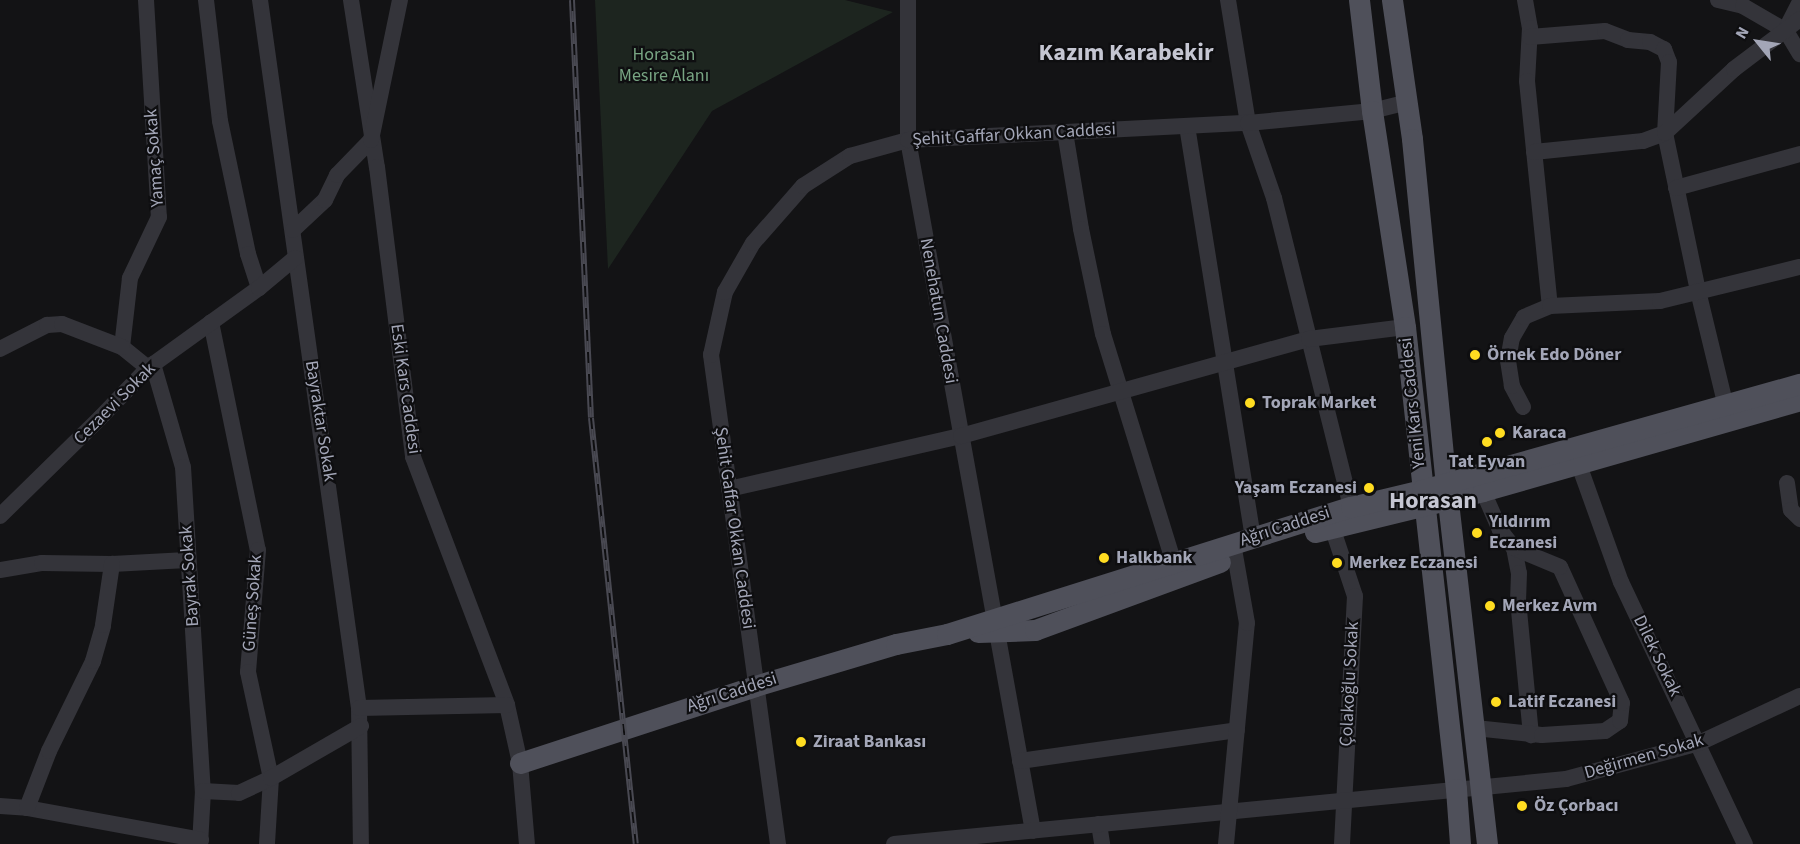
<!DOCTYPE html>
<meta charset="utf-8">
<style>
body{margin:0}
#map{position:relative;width:1800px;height:844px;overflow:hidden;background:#131315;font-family:"Source Sans 3",sans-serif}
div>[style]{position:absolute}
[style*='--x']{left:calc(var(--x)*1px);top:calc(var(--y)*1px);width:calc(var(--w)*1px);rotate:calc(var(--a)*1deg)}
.green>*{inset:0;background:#1d251f}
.minor>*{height:16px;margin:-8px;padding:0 8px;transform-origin:8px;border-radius:8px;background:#34343a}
.major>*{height:21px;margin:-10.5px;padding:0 10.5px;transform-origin:10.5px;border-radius:10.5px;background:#4f505a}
.rail>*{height:6px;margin-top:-3px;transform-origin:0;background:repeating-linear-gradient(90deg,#0e0e10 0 11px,#494952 0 22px);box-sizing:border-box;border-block:2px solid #494952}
.dots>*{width:16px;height:16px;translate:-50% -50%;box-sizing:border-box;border:3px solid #0e0e10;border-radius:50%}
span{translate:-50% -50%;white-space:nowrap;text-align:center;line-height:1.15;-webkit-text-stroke:4.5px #0e0e10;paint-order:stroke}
.park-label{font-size:18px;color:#78a483}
.street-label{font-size:18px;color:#a3a6b7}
.poi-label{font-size:18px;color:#a3a6b7;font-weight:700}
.left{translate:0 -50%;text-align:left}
.right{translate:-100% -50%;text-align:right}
.district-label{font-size:24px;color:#c5c6d2;font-weight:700}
.north{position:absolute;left:1728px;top:12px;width:60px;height:60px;-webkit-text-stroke:4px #0e0e10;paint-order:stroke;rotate:300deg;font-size:16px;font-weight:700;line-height:24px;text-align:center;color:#a3a6b7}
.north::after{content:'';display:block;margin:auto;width:21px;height:27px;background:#a3a6b7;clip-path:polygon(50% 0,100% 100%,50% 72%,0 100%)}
</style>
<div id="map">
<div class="green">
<i style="clip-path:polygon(595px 0,845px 0,893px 12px,712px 111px,608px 269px)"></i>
</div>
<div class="minor">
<i style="--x:146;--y:0;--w:217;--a:86.6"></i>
<i style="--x:159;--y:217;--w:68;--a:115.4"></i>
<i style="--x:130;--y:278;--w:69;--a:96.6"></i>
<i style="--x:122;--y:347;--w:33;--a:39"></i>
<i style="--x:206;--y:0;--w:122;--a:83.4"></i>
<i style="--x:220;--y:121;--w:136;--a:78.1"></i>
<i style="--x:248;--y:254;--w:36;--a:72"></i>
<i style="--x:260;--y:0;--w:715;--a:82.04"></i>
<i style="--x:359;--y:708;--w:136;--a:89.2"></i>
<i style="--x:351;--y:0;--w:169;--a:81.2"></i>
<i style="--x:377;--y:167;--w:292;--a:82.9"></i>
<i style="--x:413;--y:457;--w:265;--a:69.2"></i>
<i style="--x:507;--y:705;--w:59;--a:77.4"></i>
<i style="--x:520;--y:763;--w:81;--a:85.1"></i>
<i style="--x:908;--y:0;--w:140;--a:90"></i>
<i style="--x:908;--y:140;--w:702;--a:79.75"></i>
<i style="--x:1228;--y:0;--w:125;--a:80.8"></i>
<i style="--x:1248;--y:123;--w:79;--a:70.9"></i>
<i style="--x:1274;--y:198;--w:318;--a:76"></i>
<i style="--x:1525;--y:0;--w:28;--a:80"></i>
<i style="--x:1530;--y:28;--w:53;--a:93.2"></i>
<i style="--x:1527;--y:81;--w:226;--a:84.2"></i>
<i style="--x:1718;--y:0;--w:26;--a:13"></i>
<i style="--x:1743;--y:6;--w:50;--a:30.2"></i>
<i style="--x:1786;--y:31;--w:27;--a:59"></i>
<i style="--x:1787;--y:27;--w:28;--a:-63"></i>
<i style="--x:1530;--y:37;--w:75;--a:-4.6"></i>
<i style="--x:1605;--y:31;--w:25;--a:21"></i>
<i style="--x:1628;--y:40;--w:22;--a:5"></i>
<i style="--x:1650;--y:42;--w:16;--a:27"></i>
<i style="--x:1664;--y:49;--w:14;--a:69"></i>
<i style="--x:1669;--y:62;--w:71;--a:93.2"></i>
<i style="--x:1665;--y:133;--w:161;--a:78.2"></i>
<i style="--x:1698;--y:291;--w:128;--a:76.4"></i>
<i style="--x:1187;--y:126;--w:417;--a:80.9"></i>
<i style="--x:1065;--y:132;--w:98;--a:80.6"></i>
<i style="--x:1081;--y:229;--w:107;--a:78.2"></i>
<i style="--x:1103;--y:334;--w:240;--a:72.8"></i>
<i style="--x:1534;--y:152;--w:110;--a:-5.8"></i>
<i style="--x:1643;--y:141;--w:23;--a:-20"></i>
<i style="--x:1665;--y:133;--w:94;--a:-42.8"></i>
<i style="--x:1734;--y:69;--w:83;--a:-37.1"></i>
<i style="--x:1676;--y:188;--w:129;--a:-15.3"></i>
<i style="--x:293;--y:230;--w:44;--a:-43.2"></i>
<i style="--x:325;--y:200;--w:28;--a:-64"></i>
<i style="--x:337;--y:175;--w:49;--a:-45.8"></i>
<i style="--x:371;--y:140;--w:143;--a:-78.3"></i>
<i style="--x:211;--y:322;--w:233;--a:78.4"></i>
<i style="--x:258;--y:550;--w:122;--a:94.7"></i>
<i style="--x:248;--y:672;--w:108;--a:77.8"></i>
<i style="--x:271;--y:778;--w:66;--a:93.5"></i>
<i style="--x:0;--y:349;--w:53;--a:-27.1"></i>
<i style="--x:47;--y:325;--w:15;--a:-4"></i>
<i style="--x:62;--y:324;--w:64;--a:21"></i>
<i style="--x:153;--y:364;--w:107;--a:73.8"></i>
<i style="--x:183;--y:467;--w:325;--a:86.5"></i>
<i style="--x:203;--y:791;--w:53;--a:93.2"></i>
<i style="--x:1523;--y:407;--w:24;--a:-118"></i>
<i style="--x:1512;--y:386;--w:26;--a:-99"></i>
<i style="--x:1508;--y:360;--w:22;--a:-80"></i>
<i style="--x:1512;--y:338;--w:24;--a:-60"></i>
<i style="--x:1524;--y:317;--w:28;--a:-23"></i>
<i style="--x:1550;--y:306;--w:110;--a:-2.6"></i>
<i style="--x:1660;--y:301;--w:144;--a:-13.7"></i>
<i style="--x:1579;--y:465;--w:124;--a:70.3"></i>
<i style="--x:1621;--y:582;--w:290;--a:64.7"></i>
<i style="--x:1787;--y:483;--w:27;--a:82"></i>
<i style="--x:1791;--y:510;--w:13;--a:45"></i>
<i style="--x:729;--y:489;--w:238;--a:-12.9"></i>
<i style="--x:961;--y:436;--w:361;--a:-15.6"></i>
<i style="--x:1309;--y:339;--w:97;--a:-7.1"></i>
<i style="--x:0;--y:516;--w:140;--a:-44.4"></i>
<i style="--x:100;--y:418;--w:69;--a:-46.2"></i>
<i style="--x:148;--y:368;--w:137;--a:-35.8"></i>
<i style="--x:259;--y:288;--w:47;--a:-39.8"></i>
<i style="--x:1332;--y:527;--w:73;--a:71.6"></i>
<i style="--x:1355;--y:596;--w:248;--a:93"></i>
<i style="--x:1514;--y:548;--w:25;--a:79"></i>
<i style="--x:1519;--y:573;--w:27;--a:92"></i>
<i style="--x:1518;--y:600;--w:136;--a:84.5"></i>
<i style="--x:0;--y:570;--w:43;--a:-9.5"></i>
<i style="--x:42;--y:563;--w:70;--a:0.8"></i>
<i style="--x:112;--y:564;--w:75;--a:-3.1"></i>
<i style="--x:359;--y:708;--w:148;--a:-1.2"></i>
<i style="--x:1475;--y:728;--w:67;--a:6"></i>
<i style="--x:1542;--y:735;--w:63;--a:-3.6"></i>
<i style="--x:1605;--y:731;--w:18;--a:-34"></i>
<i style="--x:1620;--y:721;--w:18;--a:-84"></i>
<i style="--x:1622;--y:703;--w:149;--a:-114.5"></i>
<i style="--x:1560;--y:567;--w:50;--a:-157.6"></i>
<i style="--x:1514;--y:548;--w:23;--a:-128"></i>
<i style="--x:1500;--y:530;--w:43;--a:-113.6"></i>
<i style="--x:1020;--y:761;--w:219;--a:-8.1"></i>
<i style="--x:203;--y:791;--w:36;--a:3"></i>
<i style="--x:239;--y:793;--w:35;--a:-25"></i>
<i style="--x:271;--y:778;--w:104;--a:-30"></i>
<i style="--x:0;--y:806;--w:27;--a:4"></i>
<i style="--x:27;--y:808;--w:177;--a:10.4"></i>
<i style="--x:27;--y:808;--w:61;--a:-68.9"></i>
<i style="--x:49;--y:751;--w:100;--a:-63.9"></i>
<i style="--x:93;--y:661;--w:37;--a:-74"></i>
<i style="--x:103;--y:625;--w:62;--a:-81.6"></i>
<i style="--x:1099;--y:824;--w:20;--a:81"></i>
<i style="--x:778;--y:844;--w:494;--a:-97.8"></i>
<i style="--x:711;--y:355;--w:65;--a:-77.5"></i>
<i style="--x:725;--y:292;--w:56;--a:-60.3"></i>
<i style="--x:753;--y:243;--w:76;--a:-48.7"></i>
<i style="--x:803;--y:186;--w:56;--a:-32.6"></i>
<i style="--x:850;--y:156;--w:60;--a:-15.4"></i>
<i style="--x:908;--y:140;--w:340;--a:-2.9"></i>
<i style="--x:1248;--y:123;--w:125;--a:-5.5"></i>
<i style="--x:1372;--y:111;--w:34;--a:-14"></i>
<i style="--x:894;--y:844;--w:675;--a:-5.52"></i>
<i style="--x:1566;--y:779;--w:138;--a:-15.1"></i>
<i style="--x:1699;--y:743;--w:111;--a:-25"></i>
<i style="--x:1226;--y:844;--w:222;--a:-84.6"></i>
<i style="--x:1247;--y:623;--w:80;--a:-100"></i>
</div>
<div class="major">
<i style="--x:1359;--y:0;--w:112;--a:83.3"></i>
<i style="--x:1372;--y:111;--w:219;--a:81.3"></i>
<i style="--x:1405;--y:327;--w:465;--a:83.7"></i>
<i style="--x:1456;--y:789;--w:55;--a:85.8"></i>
<i style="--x:1392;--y:0;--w:140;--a:81.8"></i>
<i style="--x:1412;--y:139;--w:347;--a:84.4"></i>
<i style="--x:1446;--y:484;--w:362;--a:83.5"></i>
<i style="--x:1315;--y:532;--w:173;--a:-13.7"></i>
<i style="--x:1483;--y:491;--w:330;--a:-16"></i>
<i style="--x:978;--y:632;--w:57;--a:-2"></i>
<i style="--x:1035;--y:630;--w:197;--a:-20.2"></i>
<i style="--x:520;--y:763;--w:247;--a:-18.1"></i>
<i style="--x:755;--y:686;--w:147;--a:-16.6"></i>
<i style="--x:896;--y:644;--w:52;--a:-11.1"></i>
<i style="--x:947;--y:634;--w:423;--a:-17.5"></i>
<i style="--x:1351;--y:507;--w:73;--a:-13.5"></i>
<i style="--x:1422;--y:490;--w:393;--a:-15.7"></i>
</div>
<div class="rail">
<i style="--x:572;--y:0;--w:418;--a:87.4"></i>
<i style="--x:591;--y:418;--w:428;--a:84"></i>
</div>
<div class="dots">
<i style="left:1475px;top:355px;background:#ffdc21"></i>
<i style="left:1250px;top:403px;background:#ffdc21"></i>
<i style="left:1500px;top:433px;background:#ffdc21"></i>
<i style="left:1487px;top:442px;background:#ffdc21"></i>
<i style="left:1369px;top:488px;background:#ffdc21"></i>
<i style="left:1477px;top:533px;background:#ffdc21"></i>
<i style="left:1104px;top:558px;background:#ffdc21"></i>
<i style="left:1337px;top:563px;background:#ffdc21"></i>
<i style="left:1490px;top:606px;background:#ffdc21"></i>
<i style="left:1496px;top:702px;background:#ffdc21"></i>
<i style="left:801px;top:742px;background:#ffdc21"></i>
<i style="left:1522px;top:806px;background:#ffdc21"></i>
</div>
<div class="park-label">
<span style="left:664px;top:66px">Horasan<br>Mesire Alanı</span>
</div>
<div class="street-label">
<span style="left:1014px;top:135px;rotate:-3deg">Şehit Gaffar Okkan Caddesi</span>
<span style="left:155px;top:158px;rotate:-94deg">Yamaç Sokak</span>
<span style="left:938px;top:311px;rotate:80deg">Nenehatun Caddesi</span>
<span style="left:405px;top:389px;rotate:82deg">Eski Kars Caddesi</span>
<span style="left:1413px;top:403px;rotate:-96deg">Yeni Kars Caddesi</span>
<span style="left:115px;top:404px;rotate:-45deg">Cezaevi Sokak</span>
<span style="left:320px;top:421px;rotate:81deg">Bayraktar Sokak</span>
<span style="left:1285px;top:527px;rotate:-18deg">Ağrı Caddesi</span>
<span style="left:734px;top:528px;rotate:82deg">Şehit Gaffar Okkan Caddesi</span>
<span style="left:190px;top:576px;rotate:-94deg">Bayrak Sokak</span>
<span style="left:253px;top:603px;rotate:-86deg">Güneş Sokak</span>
<span style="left:1657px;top:656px;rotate:64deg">Dilek Sokak</span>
<span style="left:1350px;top:684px;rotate:-87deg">Çolakoğlu Sokak</span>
<span style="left:732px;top:693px;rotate:-18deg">Ağrı Caddesi</span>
<span style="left:1644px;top:757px;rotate:-16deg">Değirmen Sokak</span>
</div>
<div class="poi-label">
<span class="left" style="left:1487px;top:355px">Örnek Edo Döner</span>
<span class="left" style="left:1262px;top:403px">Toprak Market</span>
<span class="left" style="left:1512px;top:433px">Karaca</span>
<span style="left:1487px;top:462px">Tat Eyvan</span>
<span class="right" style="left:1357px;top:488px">Yaşam Eczanesi</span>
<span class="left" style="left:1489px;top:533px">Yıldırım<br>Eczanesi</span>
<span class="left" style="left:1116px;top:558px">Halkbank</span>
<span class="left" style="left:1349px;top:563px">Merkez Eczanesi</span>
<span class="left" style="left:1502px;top:606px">Merkez Avm</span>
<span class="left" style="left:1508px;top:702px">Latif Eczanesi</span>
<span class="left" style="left:813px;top:742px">Ziraat Bankası</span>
<span class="left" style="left:1534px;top:806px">Öz Çorbacı</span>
</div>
<div class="district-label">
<span style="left:1126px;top:53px">Kazım Karabekir</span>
<span style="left:1433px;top:501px">Horasan</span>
</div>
<div class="north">N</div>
</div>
